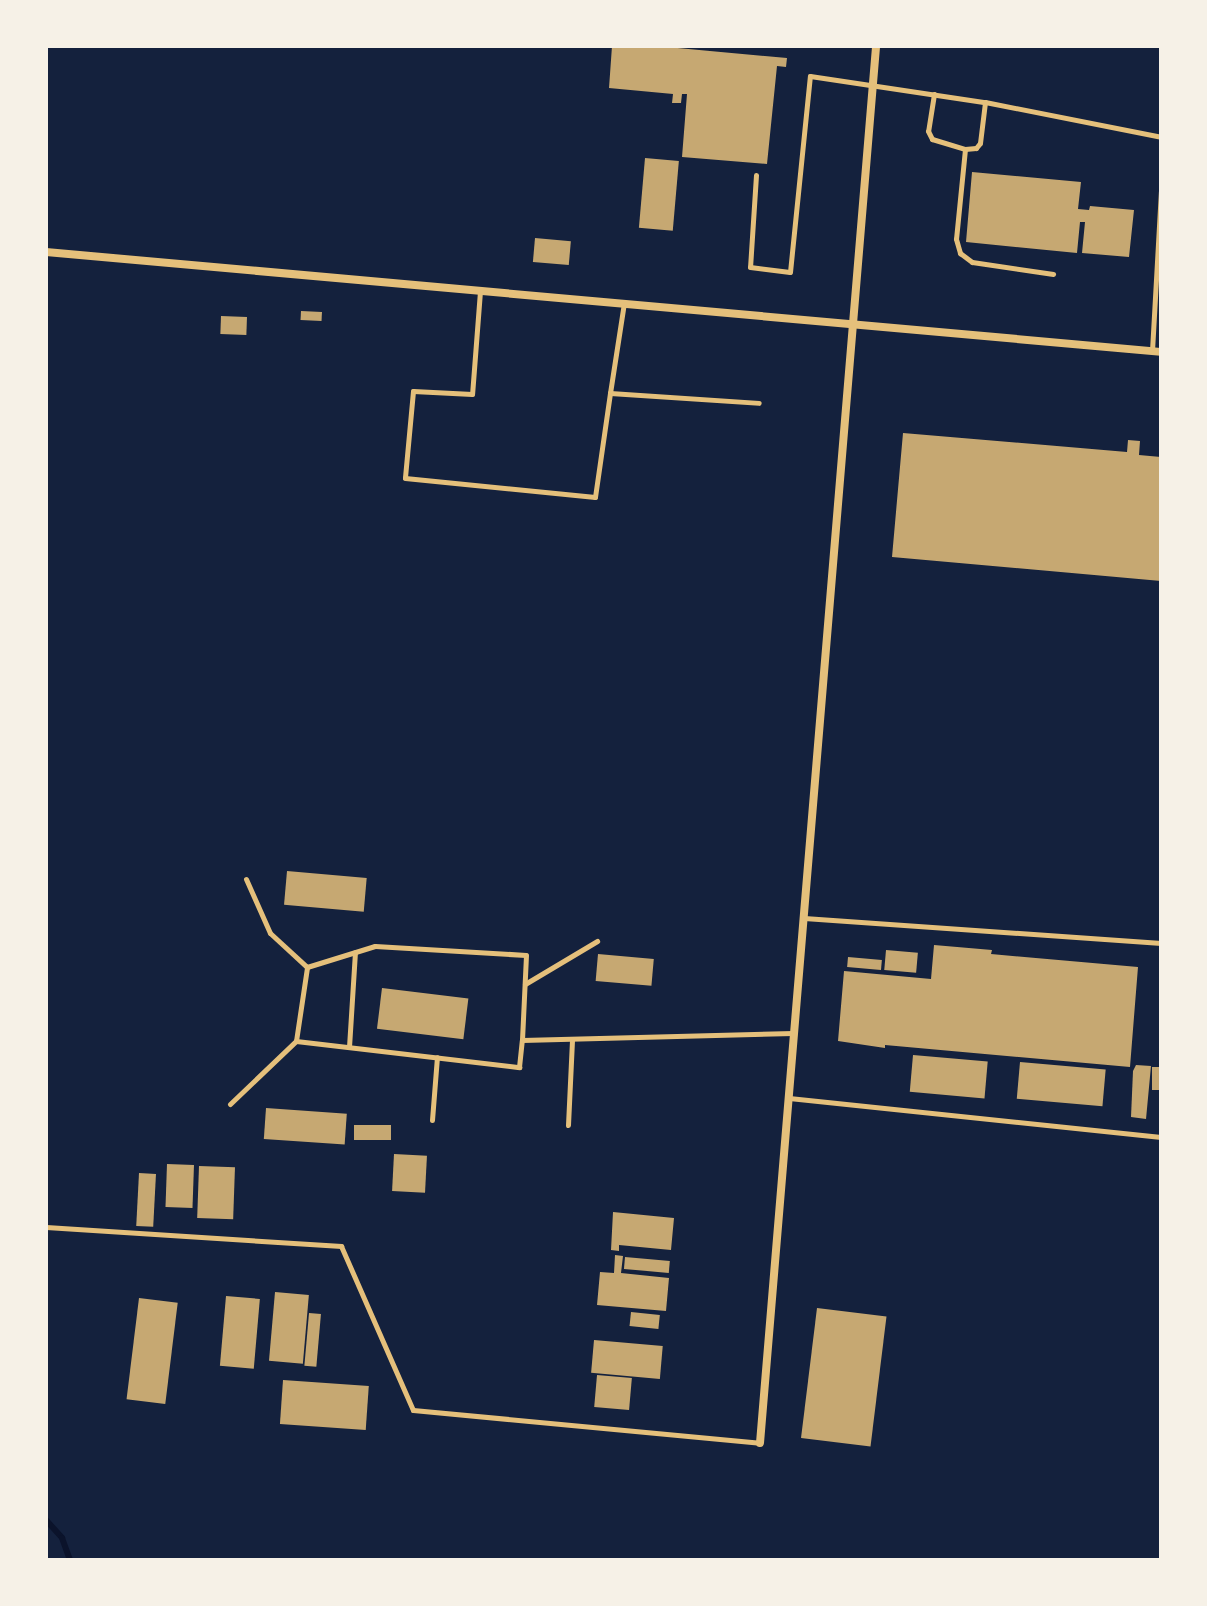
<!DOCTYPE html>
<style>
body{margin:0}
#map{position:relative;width:1207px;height:1606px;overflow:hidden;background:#14213d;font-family:"Roboto Serif",serif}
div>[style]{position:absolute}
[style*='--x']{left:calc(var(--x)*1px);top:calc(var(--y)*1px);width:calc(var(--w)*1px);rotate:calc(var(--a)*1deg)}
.stream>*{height:6px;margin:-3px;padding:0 3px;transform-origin:3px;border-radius:3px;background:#0b132b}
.building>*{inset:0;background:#c6a872;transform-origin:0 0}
.service>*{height:5px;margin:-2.5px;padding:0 2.5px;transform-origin:2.5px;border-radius:2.5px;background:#e5c07b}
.minor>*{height:8px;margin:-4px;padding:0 4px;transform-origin:4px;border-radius:4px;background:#e5c07b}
span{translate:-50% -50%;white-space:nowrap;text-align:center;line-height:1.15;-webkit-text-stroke:8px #f6f1e7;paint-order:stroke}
.frame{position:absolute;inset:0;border:48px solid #f6f1e7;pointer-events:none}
</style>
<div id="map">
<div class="stream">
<i style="--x:46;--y:1520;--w:24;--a:48"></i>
<i style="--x:62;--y:1538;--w:23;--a:70"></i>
</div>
<div class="building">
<i style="clip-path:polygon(612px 46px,656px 46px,787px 58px,786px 67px,777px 66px,767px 164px,682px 157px,687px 94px,682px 94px,681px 103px,672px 103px,673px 94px,609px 88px)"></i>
<i style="left:645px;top:158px;width:34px;height:70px;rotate:5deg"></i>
<i style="clip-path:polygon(972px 172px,1081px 182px,1078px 209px,1089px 210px,1090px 206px,1134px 210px,1129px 257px,1082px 253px,1085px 222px,1080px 222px,1077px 253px,966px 242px)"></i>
<i style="left:535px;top:238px;width:36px;height:24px;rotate:5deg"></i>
<i style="left:301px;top:311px;width:21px;height:9px;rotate:3deg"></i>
<i style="left:221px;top:316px;width:26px;height:18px;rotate:2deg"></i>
<i style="clip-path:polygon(903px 433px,1127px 452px,1128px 440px,1140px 441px,1139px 455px,1161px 457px,1161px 581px,892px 557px)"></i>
<i style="left:287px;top:871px;width:80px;height:34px;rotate:5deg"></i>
<i style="clip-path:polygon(934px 945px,992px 950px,991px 954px,1138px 967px,1130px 1067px,885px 1045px,885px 1048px,838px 1041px,844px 971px,931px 979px)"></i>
<i style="left:886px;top:950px;width:32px;height:20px;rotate:5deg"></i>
<i style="left:598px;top:954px;width:56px;height:27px;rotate:5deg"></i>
<i style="left:848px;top:957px;width:34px;height:10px;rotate:5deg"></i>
<i style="left:382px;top:988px;width:87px;height:41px;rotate:7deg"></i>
<i style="left:913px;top:1055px;width:75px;height:37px;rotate:5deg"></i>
<i style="left:1020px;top:1062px;width:86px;height:37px;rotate:5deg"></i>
<i style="clip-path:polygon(1136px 1065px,1151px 1066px,1146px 1119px,1131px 1117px,1133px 1071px)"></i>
<i style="left:1152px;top:1067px;width:9px;height:23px"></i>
<i style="left:266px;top:1108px;width:81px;height:31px;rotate:4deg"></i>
<i style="left:354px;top:1125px;width:37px;height:15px"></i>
<i style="left:394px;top:1154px;width:33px;height:37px;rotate:3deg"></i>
<i style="left:167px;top:1164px;width:27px;height:43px;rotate:2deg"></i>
<i style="left:199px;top:1166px;width:36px;height:52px;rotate:2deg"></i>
<i style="left:139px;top:1173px;width:17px;height:53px;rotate:3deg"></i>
<i style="clip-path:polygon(613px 1212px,674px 1218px,671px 1250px,619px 1245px,619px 1251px,611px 1250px)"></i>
<i style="clip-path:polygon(615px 1255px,623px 1256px,621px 1273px,669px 1278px,666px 1311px,597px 1305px,600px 1272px,614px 1273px)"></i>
<i style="left:625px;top:1257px;width:45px;height:12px;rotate:5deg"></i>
<i style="left:275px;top:1292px;width:34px;height:69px;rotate:5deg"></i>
<i style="left:226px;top:1296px;width:34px;height:70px;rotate:5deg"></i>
<i style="left:139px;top:1298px;width:39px;height:102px;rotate:7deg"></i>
<i style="left:817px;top:1308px;width:70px;height:131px;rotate:7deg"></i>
<i style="left:631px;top:1312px;width:29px;height:14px;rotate:6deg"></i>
<i style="left:309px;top:1313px;width:12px;height:53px;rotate:5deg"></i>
<i style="left:594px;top:1340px;width:69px;height:33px;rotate:5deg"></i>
<i style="left:597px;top:1375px;width:35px;height:32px;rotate:5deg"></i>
<i style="left:283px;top:1380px;width:86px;height:44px;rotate:4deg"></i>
</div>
<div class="service">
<i style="--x:934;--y:94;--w:37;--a:99"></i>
<i style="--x:928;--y:131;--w:9;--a:63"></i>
<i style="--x:932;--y:139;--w:34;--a:17"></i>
<i style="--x:965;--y:149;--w:90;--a:95.7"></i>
<i style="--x:956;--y:239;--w:15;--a:74"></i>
<i style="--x:960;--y:253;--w:15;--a:37"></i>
<i style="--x:972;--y:262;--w:82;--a:8.4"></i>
<i style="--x:965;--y:149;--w:11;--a:-5"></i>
<i style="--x:976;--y:148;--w:6;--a:-51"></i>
<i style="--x:980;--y:143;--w:41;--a:-83"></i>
<i style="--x:756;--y:175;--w:92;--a:93.7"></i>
<i style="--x:750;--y:267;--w:40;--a:7.1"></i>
<i style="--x:790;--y:272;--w:197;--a:-84.2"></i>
<i style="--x:810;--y:76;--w:177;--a:8.5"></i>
<i style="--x:985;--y:102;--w:179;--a:11.2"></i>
<i style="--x:480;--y:291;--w:103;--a:94.4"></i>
<i style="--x:472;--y:394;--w:59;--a:-177.1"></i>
<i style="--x:413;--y:391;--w:87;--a:95.3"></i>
<i style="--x:405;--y:478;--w:191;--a:5.7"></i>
<i style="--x:595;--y:497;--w:105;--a:-81.8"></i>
<i style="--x:610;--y:393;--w:149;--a:3.8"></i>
<i style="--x:1152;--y:351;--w:160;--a:-86.8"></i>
<i style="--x:610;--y:393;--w:91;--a:-81.2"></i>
<i style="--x:246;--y:879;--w:59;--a:66"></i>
<i style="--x:270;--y:933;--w:50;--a:42.6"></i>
<i style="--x:307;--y:967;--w:71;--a:-17.2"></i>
<i style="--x:375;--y:946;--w:151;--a:3.4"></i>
<i style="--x:526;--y:955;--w:85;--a:92.7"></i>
<i style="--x:522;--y:1040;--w:271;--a:-1.5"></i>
<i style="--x:804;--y:918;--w:358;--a:4"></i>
<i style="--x:525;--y:984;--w:84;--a:-30.8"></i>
<i style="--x:296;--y:1041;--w:225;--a:6.7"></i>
<i style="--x:519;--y:1067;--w:27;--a:-84"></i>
<i style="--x:349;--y:1047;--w:95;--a:-86.4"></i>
<i style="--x:789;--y:1098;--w:374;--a:6"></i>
<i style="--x:230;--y:1104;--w:91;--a:-43.7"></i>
<i style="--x:296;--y:1041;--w:75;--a:-81.5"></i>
<i style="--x:432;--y:1120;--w:63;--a:-85.5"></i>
<i style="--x:568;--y:1125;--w:86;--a:-87.3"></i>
<i style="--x:46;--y:1227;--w:296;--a:3.7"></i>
<i style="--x:341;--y:1246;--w:179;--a:66.3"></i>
<i style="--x:413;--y:1410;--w:348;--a:5.4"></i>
</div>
<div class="minor">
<i style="--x:46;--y:252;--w:1119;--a:5.12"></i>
<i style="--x:760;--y:1443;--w:1402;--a:-85.25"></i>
</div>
<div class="frame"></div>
</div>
